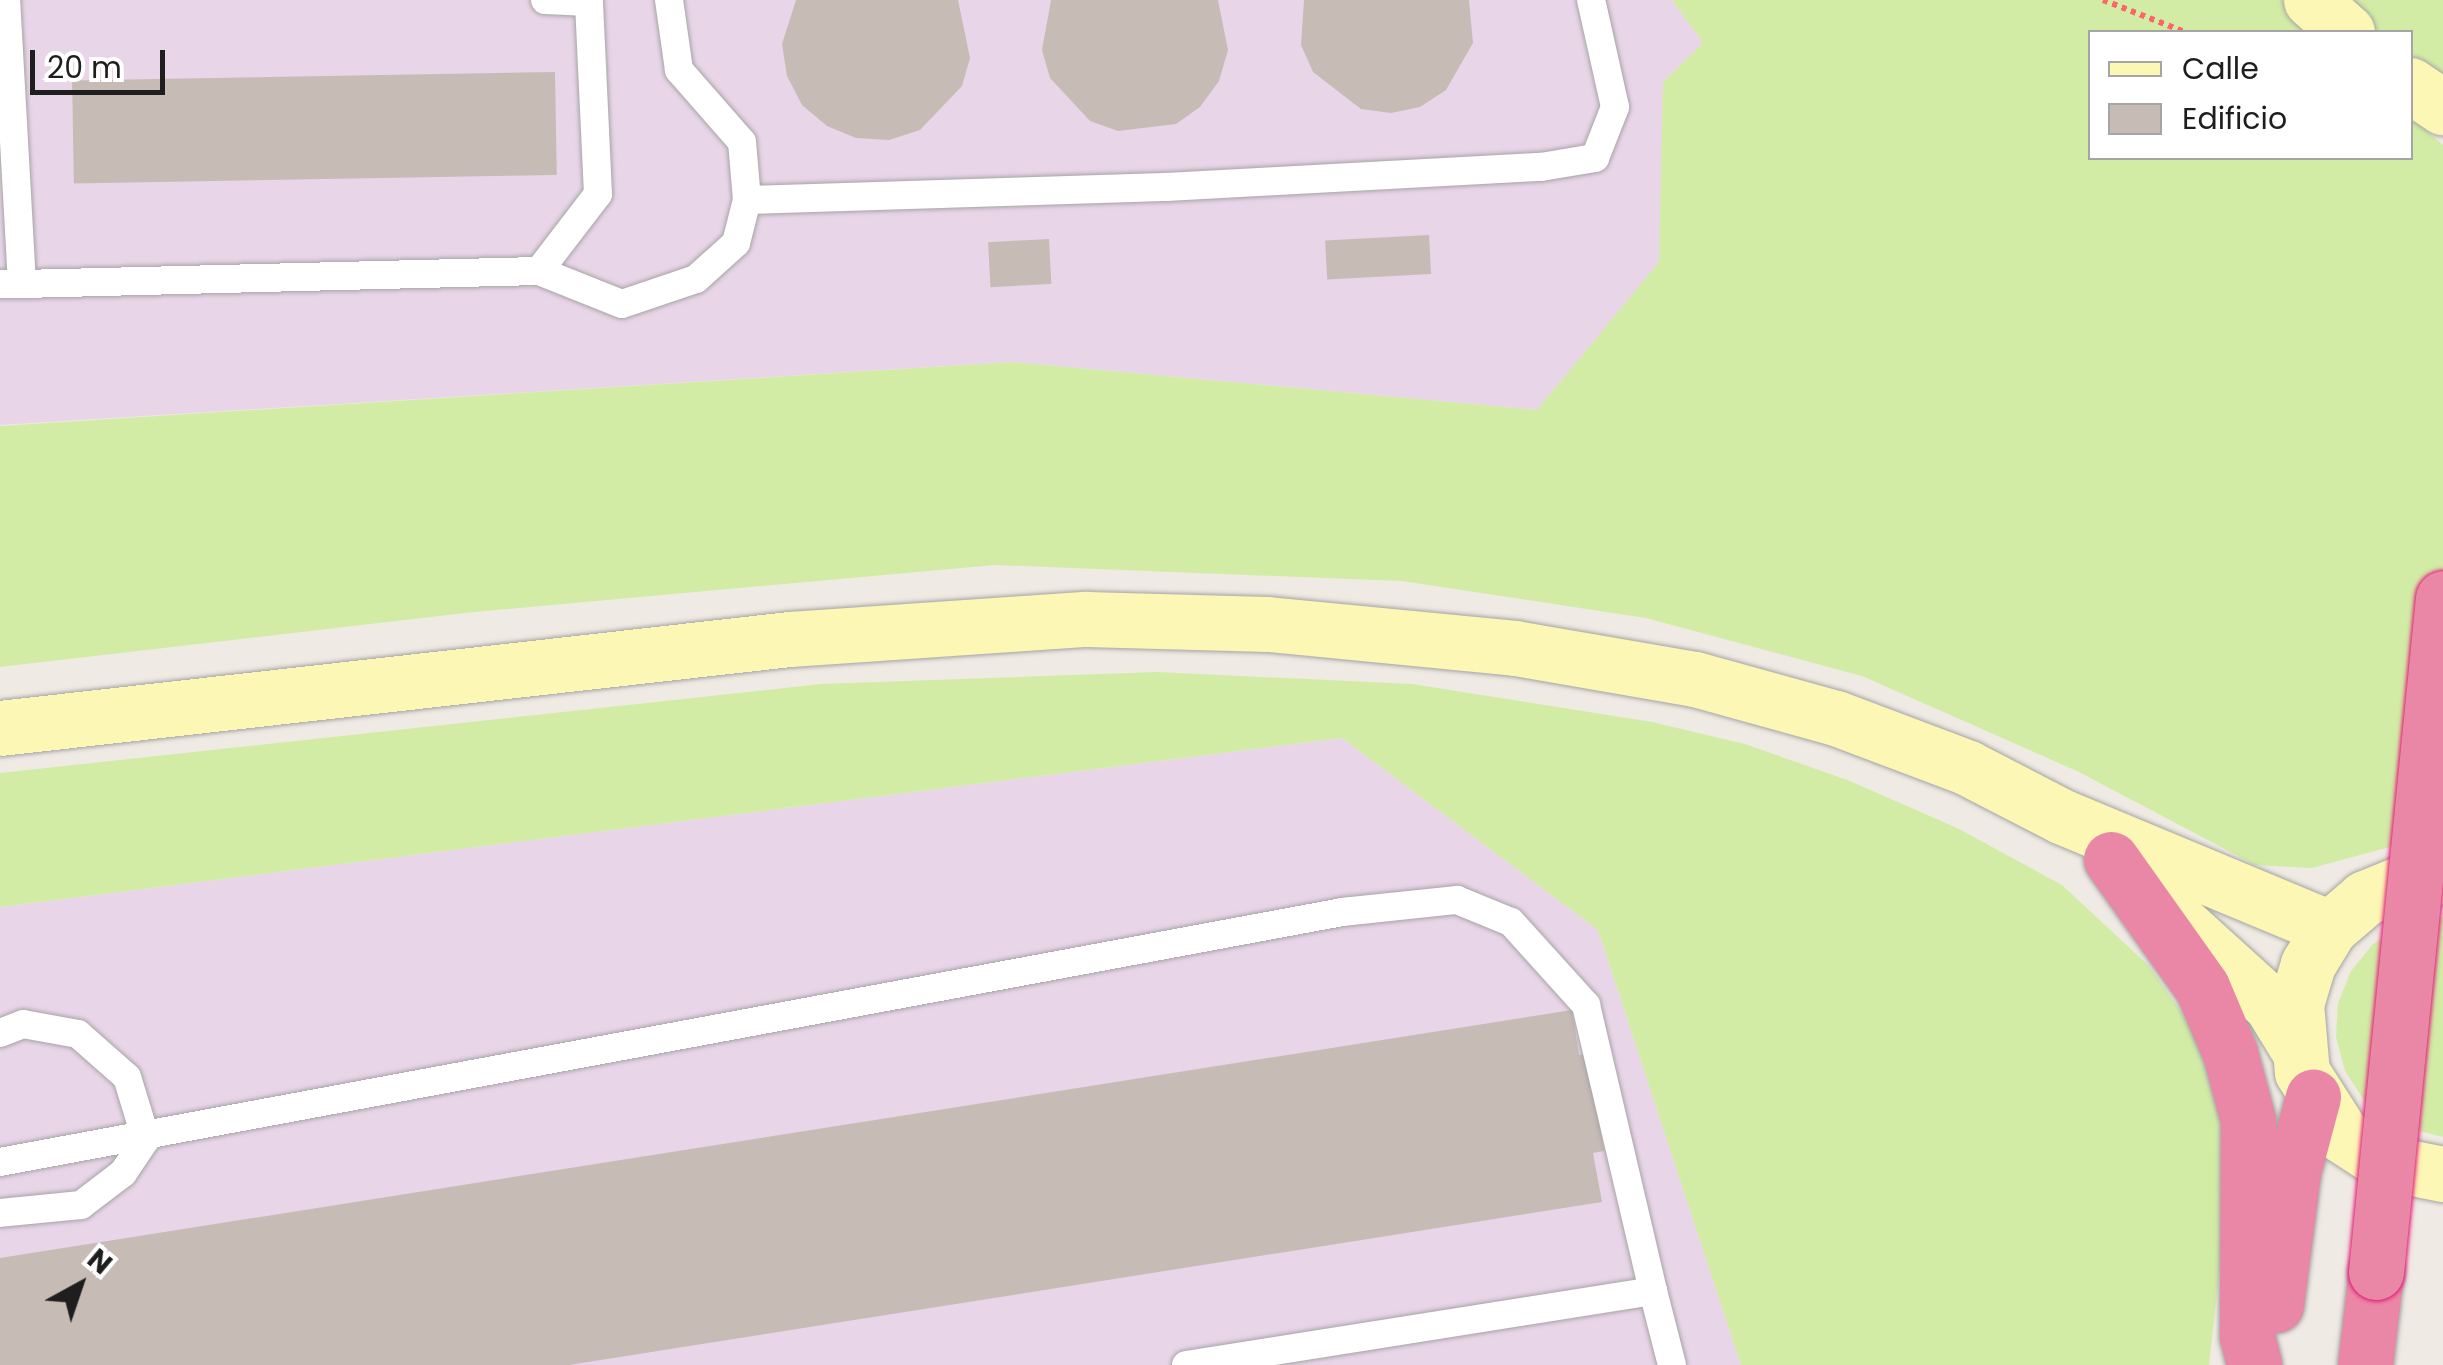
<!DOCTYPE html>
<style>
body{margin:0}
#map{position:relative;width:2443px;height:1365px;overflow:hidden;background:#efeae3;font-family:Poppins,sans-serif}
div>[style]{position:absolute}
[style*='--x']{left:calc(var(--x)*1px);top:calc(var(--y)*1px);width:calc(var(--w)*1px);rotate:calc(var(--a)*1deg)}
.industrial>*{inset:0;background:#e9d5e8}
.grass>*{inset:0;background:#d2eca6}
.building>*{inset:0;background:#c7bbb6;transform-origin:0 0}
.path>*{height:6px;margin-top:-3px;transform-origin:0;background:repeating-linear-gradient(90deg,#ff6469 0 5px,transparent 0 10px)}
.roads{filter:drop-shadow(0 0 2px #a5a5a5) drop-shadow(0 0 2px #a5a5a5)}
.lane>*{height:28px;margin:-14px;padding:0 14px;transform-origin:14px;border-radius:14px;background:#fff}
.secondary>*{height:55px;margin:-27.5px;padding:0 27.5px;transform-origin:27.5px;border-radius:27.5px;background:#fcf7b4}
.highway>*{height:55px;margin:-27.5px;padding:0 27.5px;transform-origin:27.5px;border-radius:27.5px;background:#eb87a6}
.bridges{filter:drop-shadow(0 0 2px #e21b79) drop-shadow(0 0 2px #e21b79)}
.highway-bridge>*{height:55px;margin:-27.5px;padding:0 27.5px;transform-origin:27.5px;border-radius:27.5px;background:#eb87a6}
span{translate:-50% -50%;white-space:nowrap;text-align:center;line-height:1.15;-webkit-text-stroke:8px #fff;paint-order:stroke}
.legend{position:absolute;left:2088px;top:30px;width:325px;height:130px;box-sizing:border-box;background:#fff;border:2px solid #a5a5a5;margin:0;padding:12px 18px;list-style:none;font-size:30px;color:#1e1e1e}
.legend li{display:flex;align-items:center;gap:20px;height:50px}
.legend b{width:50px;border:2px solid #a5a5a5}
.north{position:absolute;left:30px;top:1235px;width:100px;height:100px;-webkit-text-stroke:8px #fff;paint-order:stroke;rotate:40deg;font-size:28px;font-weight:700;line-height:40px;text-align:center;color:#1e1e1e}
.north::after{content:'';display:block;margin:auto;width:35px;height:45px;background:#1e1e1e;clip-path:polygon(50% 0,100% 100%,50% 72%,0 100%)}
.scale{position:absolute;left:30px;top:50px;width:135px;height:45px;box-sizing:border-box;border:5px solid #1e1e1e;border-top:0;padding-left:12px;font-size:30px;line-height:35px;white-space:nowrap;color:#1e1e1e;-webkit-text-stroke:8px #fff;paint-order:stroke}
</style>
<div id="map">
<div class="industrial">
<i style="clip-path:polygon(0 0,1672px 0,1703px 43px,1663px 82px,1660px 263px,1537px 410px,1012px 362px,0 425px)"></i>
<i style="clip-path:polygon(1342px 738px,1598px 930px,1741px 1365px,0 1365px,0 907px)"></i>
</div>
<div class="grass">
<i style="clip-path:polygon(1672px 0,2285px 0,2319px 32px,2090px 32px,2090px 158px,2410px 158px,2411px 117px,2443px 145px,2443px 840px,2397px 845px,2312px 868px,2255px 865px,2079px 772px,1862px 676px,1646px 618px,1402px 581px,995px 565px,474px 612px,0 667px,0 426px,1012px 362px,1537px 410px,1659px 262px,1663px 82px,1703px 43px)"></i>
<i style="clip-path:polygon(2342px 0,2443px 0,2443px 81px,2411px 61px,2410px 32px,2376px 32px)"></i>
<i style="clip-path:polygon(1157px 672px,1412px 684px,1652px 722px,1745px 744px,1850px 781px,1957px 828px,2062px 885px,2149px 966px,2199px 1037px,2224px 1108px,2231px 1168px,2209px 1365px,1741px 1365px,1598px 930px,1342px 738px,0 907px,0 773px,821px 684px)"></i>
<i style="clip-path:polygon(2443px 917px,2443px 1137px,2390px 1123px,2364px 1100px,2345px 1071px,2336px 1037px,2338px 1003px,2351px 971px,2373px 944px,2403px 925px)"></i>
</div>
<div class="building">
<i style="clip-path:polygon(796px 0,958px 0,970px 58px,962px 86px,920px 130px,889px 140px,856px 138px,827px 126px,802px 105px,787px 76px,782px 44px)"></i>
<i style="clip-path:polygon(1051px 0,1218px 0,1228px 50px,1219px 81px,1200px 107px,1176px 124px,1118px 131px,1090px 121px,1050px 78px,1042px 50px)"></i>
<i style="clip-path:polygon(1304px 0,1469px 0,1473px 43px,1446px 90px,1420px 107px,1391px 113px,1361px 109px,1313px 72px,1301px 45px)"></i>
<i style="left:555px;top:72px;width:103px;height:483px;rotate:89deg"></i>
<i style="left:1429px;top:235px;width:39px;height:104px;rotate:87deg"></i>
<i style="left:1049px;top:239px;width:45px;height:61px;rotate:87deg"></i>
<i style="clip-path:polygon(1572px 1010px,1579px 1055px,1588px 1054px,1604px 1151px,1593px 1153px,1602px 1202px,569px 1365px,0 1365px,0 1258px)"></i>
</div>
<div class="path">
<i style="--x:2103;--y:0;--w:88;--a:21.3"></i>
</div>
<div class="roads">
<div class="lane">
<i style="--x:747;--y:200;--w:419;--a:-1.8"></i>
<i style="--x:1166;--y:187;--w:376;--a:-3.1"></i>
<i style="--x:1541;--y:167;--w:55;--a:-9.5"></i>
<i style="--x:1595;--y:158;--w:55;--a:-68.6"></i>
<i style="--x:1615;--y:107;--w:110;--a:-102.6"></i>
<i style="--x:539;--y:271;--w:89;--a:21.7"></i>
<i style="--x:622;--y:304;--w:78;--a:-18.7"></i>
<i style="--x:696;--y:279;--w:54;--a:-42"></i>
<i style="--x:736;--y:243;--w:44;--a:-75.7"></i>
<i style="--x:747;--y:200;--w:58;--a:-94.9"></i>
<i style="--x:742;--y:142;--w:96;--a:-131.2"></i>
<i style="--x:679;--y:70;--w:71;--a:-98.1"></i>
<i style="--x:0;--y:284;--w:22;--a:0"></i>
<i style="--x:22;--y:284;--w:284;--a:-93.2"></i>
<i style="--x:22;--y:284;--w:517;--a:-1.44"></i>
<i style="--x:539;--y:271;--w:97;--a:-52.5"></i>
<i style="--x:598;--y:194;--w:192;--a:-92.7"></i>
<i style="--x:589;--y:2;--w:44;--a:-177.4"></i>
<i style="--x:0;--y:1033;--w:25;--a:-21"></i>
<i style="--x:23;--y:1024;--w:56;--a:10.3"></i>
<i style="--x:78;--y:1034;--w:65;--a:41.3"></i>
<i style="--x:127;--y:1077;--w:65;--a:73"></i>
<i style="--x:146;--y:1139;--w:41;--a:124.1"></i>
<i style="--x:123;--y:1173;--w:53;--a:142.7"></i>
<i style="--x:81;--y:1205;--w:81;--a:174.4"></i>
<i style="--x:0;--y:1162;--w:1365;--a:-10.55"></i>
<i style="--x:1342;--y:912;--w:116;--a:-6"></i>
<i style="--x:1457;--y:900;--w:58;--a:22.2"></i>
<i style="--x:1511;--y:922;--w:112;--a:47.9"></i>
<i style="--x:1586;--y:1005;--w:294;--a:76.8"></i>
<i style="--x:1186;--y:1365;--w:473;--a:-9"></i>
<i style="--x:1653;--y:1291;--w:76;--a:75.6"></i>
</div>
<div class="secondary">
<i style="--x:2311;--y:0;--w:48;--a:41.6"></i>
<i style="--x:2410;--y:85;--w:40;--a:34"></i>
<i style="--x:0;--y:728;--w:795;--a:-6.43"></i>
<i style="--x:790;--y:639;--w:297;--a:-3.9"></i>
<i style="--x:1086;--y:619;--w:182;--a:1.6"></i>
<i style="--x:1268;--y:624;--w:248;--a:5.5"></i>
<i style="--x:1515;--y:648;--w:183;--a:9.8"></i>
<i style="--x:1695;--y:679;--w:146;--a:15.5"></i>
<i style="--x:1836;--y:718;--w:141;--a:20.7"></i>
<i style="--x:1968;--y:768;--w:107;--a:27.3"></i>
<i style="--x:2063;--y:817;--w:289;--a:22.6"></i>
<i style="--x:2443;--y:876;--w:34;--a:173"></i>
<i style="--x:2409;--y:880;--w:48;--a:157.8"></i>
<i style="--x:2365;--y:898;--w:46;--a:139.4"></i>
<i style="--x:2330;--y:928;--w:42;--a:121.4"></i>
<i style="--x:2308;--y:964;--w:42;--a:106.7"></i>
<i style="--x:2296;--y:1004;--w:68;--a:85"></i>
<i style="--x:2302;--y:1072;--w:76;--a:57.4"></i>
<i style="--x:2343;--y:1136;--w:48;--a:33"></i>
<i style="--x:2383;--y:1162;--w:61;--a:11.3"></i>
<i style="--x:2151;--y:896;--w:162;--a:42.2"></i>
<i style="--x:2271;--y:1005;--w:48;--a:58.6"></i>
</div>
<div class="highway">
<i style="--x:2111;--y:859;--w:157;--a:54.6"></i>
<i style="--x:2202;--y:987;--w:72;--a:67"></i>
<i style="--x:2230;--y:1053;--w:69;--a:75"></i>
<i style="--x:2248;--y:1120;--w:216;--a:90.3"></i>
<i style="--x:2247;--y:1336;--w:30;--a:76"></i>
<i style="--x:2276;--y:1305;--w:134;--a:-82.7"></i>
<i style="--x:2293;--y:1172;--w:78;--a:-75.1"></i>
<i style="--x:2365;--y:1365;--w:94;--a:-83.3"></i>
</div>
</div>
<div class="bridges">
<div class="highway-bridge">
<i style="--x:2376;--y:1272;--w:677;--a:-84.32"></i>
</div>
</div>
<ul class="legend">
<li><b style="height:12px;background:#fcf7b4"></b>Calle</li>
<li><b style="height:28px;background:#c7bbb6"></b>Edificio</li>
</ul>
<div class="north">N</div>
<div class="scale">20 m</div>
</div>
